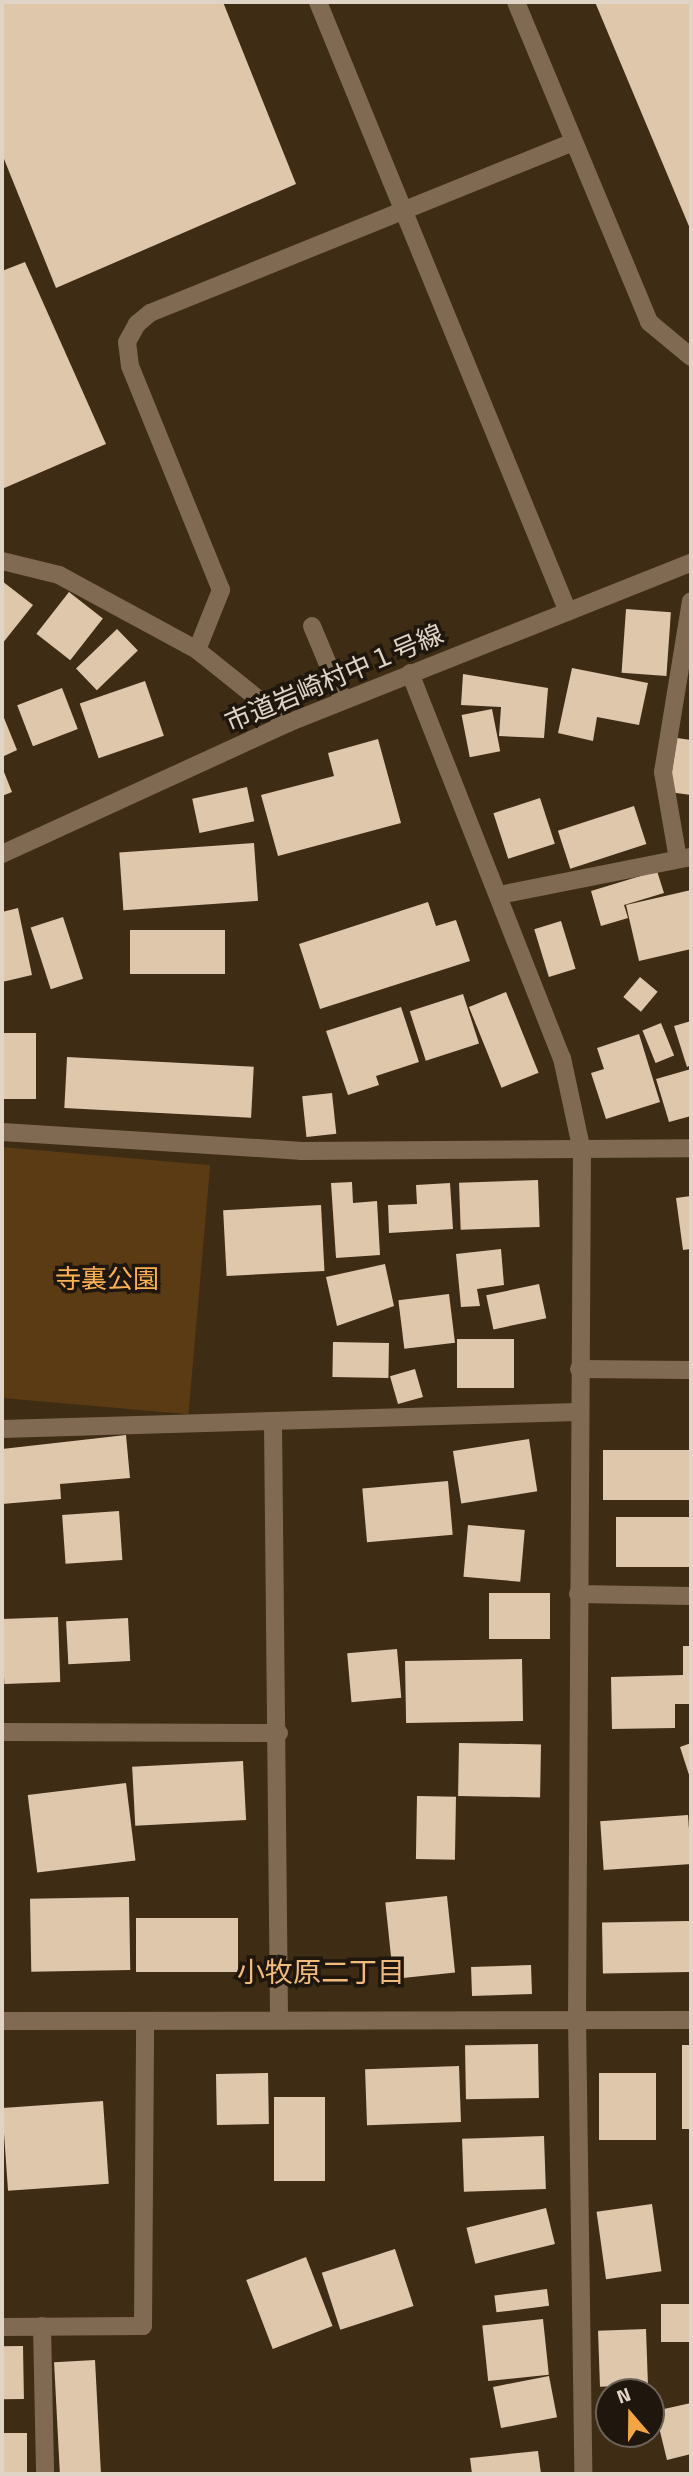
<!DOCTYPE html>
<meta charset="utf-8">
<style>
body{margin:0}
#map{position:relative;width:693px;height:2476px;overflow:hidden;background:#3f2c15;font-family:"Titillium Web","Noto Sans JP",sans-serif}
div>[style]{position:absolute}
[style*='--x']{left:calc(var(--x)*1px);top:calc(var(--y)*1px);width:calc(var(--w)*1px);rotate:calc(var(--a)*1deg)}
.green>*{inset:0;background:#5a3b14;transform-origin:0 0}
.building>*{inset:0;background:#dfc7ac;transform-origin:0 0}
.lane>*{height:18px;margin:-9px;padding:0 9px;transform-origin:9px;border-radius:9px;background:#806a52}
.street>*{height:18px;margin:-9px;padding:0 9px;transform-origin:9px;border-radius:9px;background:#806a52}
.secondary>*{height:18px;margin:-9px;padding:0 9px;transform-origin:9px;border-radius:9px;background:#806a52}
span{translate:-50% -50%;white-space:nowrap;text-align:center;line-height:1.15;-webkit-text-stroke:7px #1f160d;paint-order:stroke}
.street-label{font-size:26px;color:#e0d4c6}
.park-label{font-size:26px;color:#fdb153}
.neighbourhood-label{font-size:28px;color:#f1bb7e}
.frame{position:absolute;inset:0;border:4px solid #e0d4c6;pointer-events:none}
.north{position:absolute;left:595px;top:2378px;width:70px;height:70px;box-sizing:border-box;background:#1f160d;border:2px solid #6c6257;border-radius:50%;rotate:340deg;font-size:19px;font-weight:700;line-height:28px;text-align:center;color:#e0d4c6}
.north::after{content:'';display:block;margin:auto;width:24px;height:32px;background:#f2a541;clip-path:polygon(50% 0,100% 100%,50% 72%,0 100%)}
</style>
<div id="map">
<div class="green">
<i style="left:2px;top:1147px;width:209px;height:250px;rotate:5deg"></i>
</div>
<div class="building">
<i style="clip-path:polygon(2px 2px,223px 2px,296px 184px,56px 288px,2px 154px)"></i>
<i style="clip-path:polygon(595px 2px,691px 2px,691px 231px)"></i>
<i style="clip-path:polygon(25px 262px,106px 444px,2px 489px,2px 271px)"></i>
<i style="clip-path:polygon(2px 581px,33px 605px,2px 644px)"></i>
<i style="left:69px;top:592px;width:43px;height:53px;rotate:38deg"></i>
<i style="left:626px;top:609px;width:45px;height:64px;rotate:4deg"></i>
<i style="left:117px;top:629px;width:30px;height:57px;rotate:46deg"></i>
<i style="clip-path:polygon(572px 668px,648px 683px,639px 725px,597px 717px,593px 741px,558px 733px)"></i>
<i style="clip-path:polygon(463px 674px,548px 688px,544px 738px,499px 736px,501px 707px,461px 705px)"></i>
<i style="left:145px;top:681px;width:58px;height:69px;rotate:71deg"></i>
<i style="left:62px;top:688px;width:44px;height:48px;rotate:69deg"></i>
<i style="left:492px;top:709px;width:43px;height:31px;rotate:79deg"></i>
<i style="clip-path:polygon(2px 713px,17px 750px,2px 757px)"></i>
<i style="clip-path:polygon(677px 738px,691px 740px,691px 795px,669px 792px)"></i>
<i style="clip-path:polygon(378px 739px,401px 823px,278px 856px,261px 795px,334px 776px,328px 753px)"></i>
<i style="clip-path:polygon(2px 767px,12px 792px,2px 796px)"></i>
<i style="left:247px;top:787px;width:35px;height:56px;rotate:78deg"></i>
<i style="left:540px;top:798px;width:48px;height:49px;rotate:72deg"></i>
<i style="left:634px;top:806px;width:40px;height:80px;rotate:72deg"></i>
<i style="left:254px;top:843px;width:58px;height:135px;rotate:86deg"></i>
<i style="clip-path:polygon(657px 871px,664px 893px,624px 905px,628px 918px,601px 926px,591px 891px)"></i>
<i style="clip-path:polygon(691px 890px,691px 949px,639px 961px,626px 905px)"></i>
<i style="clip-path:polygon(428px 902px,436px 926px,456px 920px,470px 961px,320px 1009px,299px 944px)"></i>
<i style="clip-path:polygon(18px 908px,32px 975px,2px 982px,2px 912px)"></i>
<i style="left:63px;top:917px;width:65px;height:34px;rotate:72deg"></i>
<i style="left:561px;top:921px;width:50px;height:28px;rotate:73deg"></i>
<i style="left:130px;top:930px;width:95px;height:44px"></i>
<i style="left:640px;top:977px;width:23px;height:26px;rotate:40deg"></i>
<i style="left:506px;top:992px;width:87px;height:40px;rotate:68deg"></i>
<i style="left:463px;top:994px;width:52px;height:56px;rotate:72deg"></i>
<i style="clip-path:polygon(401px 1007px,419px 1062px,376px 1076px,379px 1085px,348px 1095px,326px 1031px)"></i>
<i style="clip-path:polygon(691px 1021px,691px 1065px,687px 1067px,674px 1026px)"></i>
<i style="left:661px;top:1023px;width:35px;height:20px;rotate:68deg"></i>
<i style="left:2px;top:1033px;width:34px;height:66px"></i>
<i style="clip-path:polygon(639px 1034px,660px 1102px,606px 1119px,591px 1073px,604px 1069px,597px 1048px)"></i>
<i style="left:67px;top:1057px;width:187px;height:51px;rotate:3deg"></i>
<i style="clip-path:polygon(691px 1069px,691px 1116px,669px 1122px,656px 1079px)"></i>
<i style="left:332px;top:1093px;width:41px;height:30px;rotate:84deg"></i>
<i style="left:538px;top:1180px;width:47px;height:79px;rotate:88deg"></i>
<i style="clip-path:polygon(352px 1182px,353px 1203px,377px 1201px,380px 1255px,336px 1258px,331px 1183px)"></i>
<i style="clip-path:polygon(450px 1183px,453px 1229px,389px 1233px,388px 1205px,417px 1204px,416px 1185px)"></i>
<i style="clip-path:polygon(691px 1196px,691px 1249px,683px 1250px,676px 1198px)"></i>
<i style="left:321px;top:1205px;width:66px;height:98px;rotate:87deg"></i>
<i style="clip-path:polygon(501px 1249px,504px 1285px,477px 1289px,480px 1306px,461px 1307px,456px 1254px)"></i>
<i style="clip-path:polygon(385px 1264px,394px 1306px,337px 1326px,326px 1277px)"></i>
<i style="left:539px;top:1284px;width:35px;height:54px;rotate:78deg"></i>
<i style="left:449px;top:1294px;width:49px;height:51px;rotate:83deg"></i>
<i style="left:457px;top:1339px;width:57px;height:49px"></i>
<i style="left:333px;top:1342px;width:56px;height:35px;rotate:1deg"></i>
<i style="left:415px;top:1369px;width:29px;height:26px;rotate:74deg"></i>
<i style="clip-path:polygon(126px 1435px,130px 1478px,60px 1484px,61px 1499px,2px 1504px,2px 1449px)"></i>
<i style="left:529px;top:1439px;width:53px;height:77px;rotate:81deg"></i>
<i style="left:691px;top:1450px;width:50px;height:88px;rotate:90deg"></i>
<i style="left:448px;top:1481px;width:54px;height:86px;rotate:85deg"></i>
<i style="left:119px;top:1511px;width:49px;height:57px;rotate:86deg"></i>
<i style="left:691px;top:1517px;width:50px;height:75px;rotate:90deg"></i>
<i style="left:468px;top:1525px;width:57px;height:52px;rotate:5deg"></i>
<i style="left:489px;top:1593px;width:61px;height:46px"></i>
<i style="left:58px;top:1617px;width:65px;height:56px;rotate:88deg"></i>
<i style="left:128px;top:1618px;width:43px;height:62px;rotate:87deg"></i>
<i style="clip-path:polygon(683px 1646px,691px 1646px,691px 1704px,675px 1704px,675px 1728px,612px 1729px,611px 1677px,683px 1675px)"></i>
<i style="left:397px;top:1649px;width:49px;height:50px;rotate:85deg"></i>
<i style="left:522px;top:1659px;width:62px;height:117px;rotate:89deg"></i>
<i style="left:459px;top:1743px;width:82px;height:53px;rotate:1deg"></i>
<i style="clip-path:polygon(691px 1743px,691px 1781px,680px 1747px)"></i>
<i style="left:243px;top:1761px;width:59px;height:111px;rotate:87deg"></i>
<i style="left:126px;top:1783px;width:78px;height:99px;rotate:83deg"></i>
<i style="left:417px;top:1796px;width:39px;height:63px;rotate:1deg"></i>
<i style="left:688px;top:1815px;width:49px;height:88px;rotate:86deg"></i>
<i style="left:447px;top:1896px;width:77px;height:62px;rotate:84deg"></i>
<i style="left:129px;top:1897px;width:73px;height:99px;rotate:89deg"></i>
<i style="left:136px;top:1918px;width:102px;height:54px"></i>
<i style="left:689px;top:1921px;width:51px;height:87px;rotate:89deg"></i>
<i style="left:531px;top:1965px;width:29px;height:60px;rotate:88deg"></i>
<i style="left:538px;top:2044px;width:54px;height:73px;rotate:89deg"></i>
<i style="left:682px;top:2045px;width:9px;height:84px"></i>
<i style="left:459px;top:2066px;width:56px;height:94px;rotate:88deg"></i>
<i style="left:268px;top:2073px;width:51px;height:52px;rotate:89deg"></i>
<i style="left:599px;top:2073px;width:57px;height:67px"></i>
<i style="left:274px;top:2097px;width:51px;height:84px"></i>
<i style="left:103px;top:2101px;width:83px;height:101px;rotate:86deg"></i>
<i style="left:544px;top:2136px;width:53px;height:82px;rotate:88deg"></i>
<i style="left:652px;top:2204px;width:68px;height:56px;rotate:82deg"></i>
<i style="left:546px;top:2208px;width:37px;height:82px;rotate:76deg"></i>
<i style="left:395px;top:2249px;width:60px;height:77px;rotate:72deg"></i>
<i style="left:306px;top:2257px;width:74px;height:64px;rotate:69deg"></i>
<i style="left:547px;top:2289px;width:17px;height:53px;rotate:83deg"></i>
<i style="left:661px;top:2304px;width:30px;height:38px"></i>
<i style="left:543px;top:2319px;width:56px;height:61px;rotate:84deg"></i>
<i style="left:646px;top:2329px;width:56px;height:48px;rotate:88deg"></i>
<i style="left:23px;top:2346px;width:53px;height:21px;rotate:89deg"></i>
<i style="left:95px;top:2360px;width:114px;height:41px;rotate:87deg"></i>
<i style="left:549px;top:2376px;width:42px;height:57px;rotate:79deg"></i>
<i style="clip-path:polygon(691px 2403px,691px 2454px,667px 2460px,655px 2411px)"></i>
<i style="left:2px;top:2433px;width:25px;height:41px"></i>
<i style="clip-path:polygon(538px 2451px,541px 2474px,472px 2474px,470px 2458px)"></i>
</div>
<div class="lane">
<i style="--x:318;--y:2;--w:659;--a:67.71"></i>
<i style="--x:516;--y:2;--w:347;--a:67.4"></i>
<i style="--x:649;--y:322;--w:55;--a:39.8"></i>
<i style="--x:312;--y:626;--w:80;--a:67.3"></i>
<i style="--x:197;--y:650;--w:65;--a:-68.2"></i>
<i style="--x:221;--y:590;--w:242;--a:-112.1"></i>
<i style="--x:130;--y:366;--w:24;--a:-97"></i>
<i style="--x:127;--y:342;--w:21;--a:-61"></i>
<i style="--x:137;--y:324;--w:17;--a:-40"></i>
<i style="--x:150;--y:313;--w:457;--a:-22"></i>
</div>
<div class="street">
<i style="--x:2;--y:561;--w:59;--a:13.8"></i>
<i style="--x:59;--y:575;--w:157;--a:28.5"></i>
<i style="--x:197;--y:650;--w:117;--a:38.7"></i>
<i style="--x:410;--y:673;--w:414;--a:68.5"></i>
<i style="--x:562;--y:1058;--w:95;--a:77.9"></i>
<i style="--x:582;--y:1151;--w:866;--a:90.33"></i>
<i style="--x:577;--y:2017;--w:457;--a:89.2"></i>
<i style="--x:678;--y:859;--w:88;--a:-99.8"></i>
<i style="--x:663;--y:772;--w:173;--a:-80.7"></i>
<i style="--x:499;--y:895;--w:196;--a:-11.2"></i>
<i style="--x:2;--y:1132;--w:301;--a:3.6"></i>
<i style="--x:302;--y:1151;--w:389;--a:-0.4"></i>
<i style="--x:579;--y:1369;--w:112;--a:0.5"></i>
<i style="--x:273;--y:1423;--w:594;--a:89.42"></i>
<i style="--x:2;--y:1429;--w:575;--a:-1.69"></i>
<i style="--x:578;--y:1594;--w:113;--a:1"></i>
<i style="--x:2;--y:1732;--w:277;--a:0.2"></i>
<i style="--x:2;--y:2021;--w:689;--a:-0.08"></i>
<i style="--x:42;--y:2326;--w:148;--a:88.8"></i>
<i style="--x:2;--y:2327;--w:141;--a:-0.4"></i>
<i style="--x:143;--y:2326;--w:303;--a:-89.6"></i>
</div>
<div class="secondary">
<i style="--x:2;--y:854;--w:315;--a:-24.6"></i>
<i style="--x:288;--y:723;--w:434;--a:-21.7"></i>
</div>
<div class="street-label">
<span style="left:334px;top:678px;rotate:-23deg">市道岩崎村中１号線</span>
</div>
<div class="park-label">
<span style="left:107px;top:1279px">寺裏公園</span>
</div>
<div class="neighbourhood-label">
<span style="left:321px;top:1972px">小牧原二丁目</span>
</div>
<div class="frame"></div>
<div class="north">N</div>
</div>
